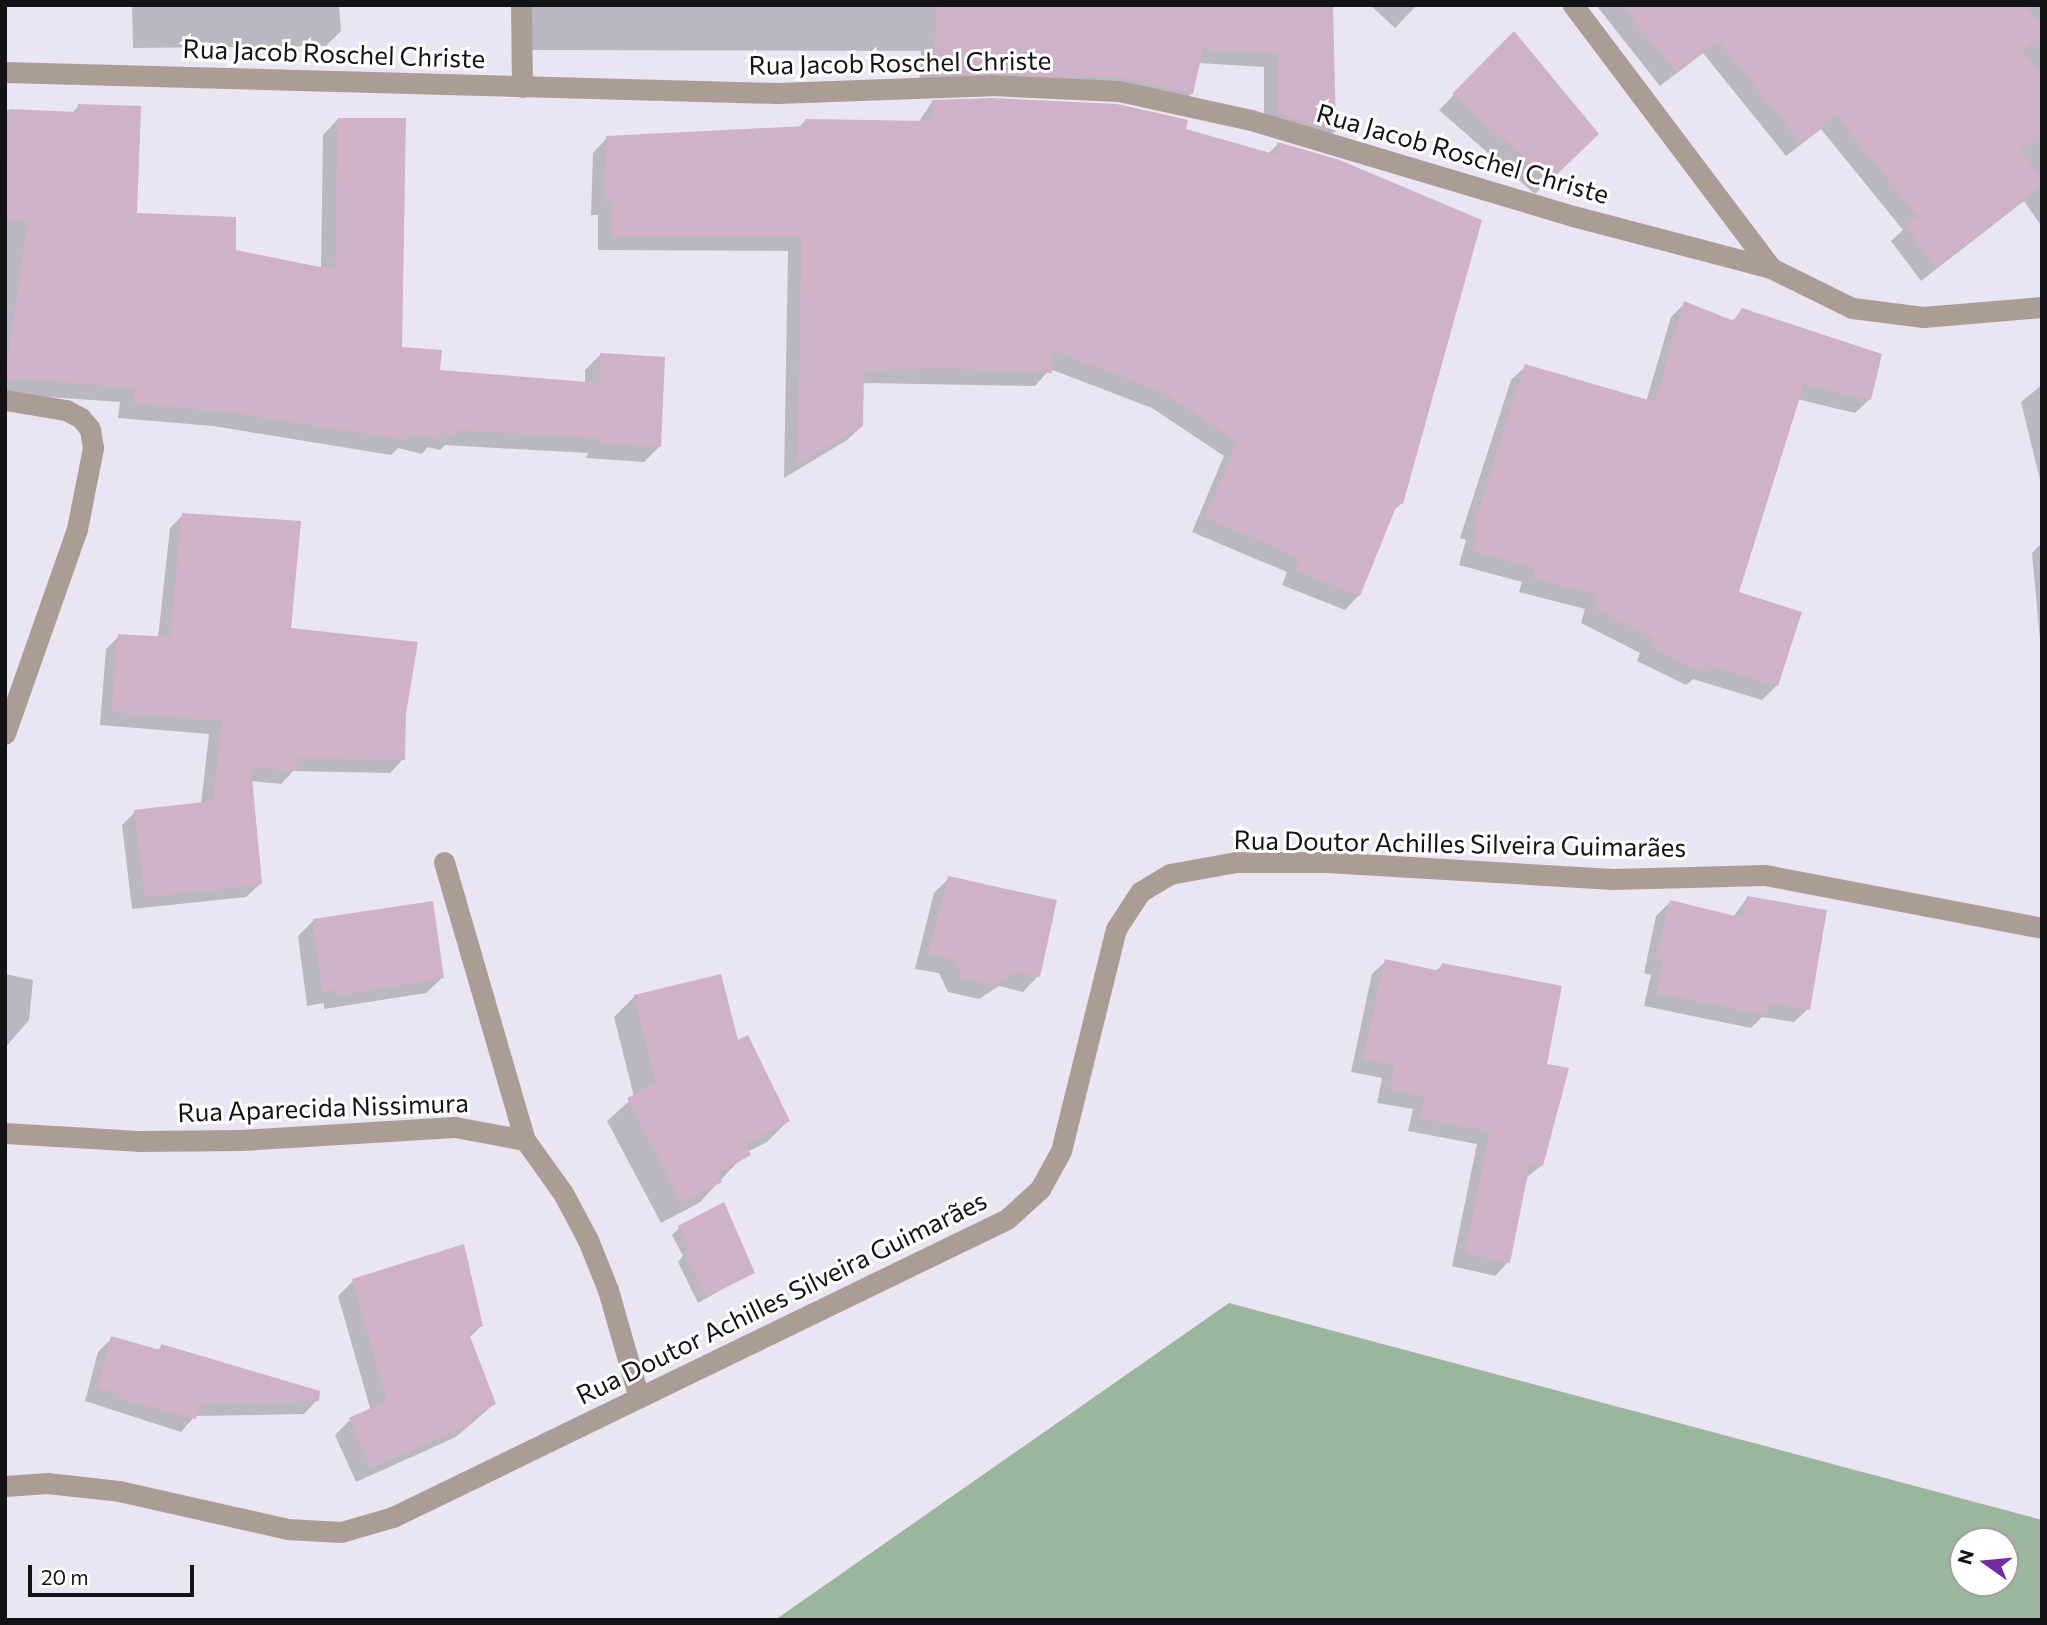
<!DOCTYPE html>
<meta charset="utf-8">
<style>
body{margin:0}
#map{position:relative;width:2047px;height:1625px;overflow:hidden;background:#e9e5f3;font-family:Commissioner,sans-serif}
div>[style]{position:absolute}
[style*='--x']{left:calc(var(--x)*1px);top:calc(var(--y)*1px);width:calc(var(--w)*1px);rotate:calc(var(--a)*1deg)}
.forest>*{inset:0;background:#9bb69c}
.shadow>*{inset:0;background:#0003}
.building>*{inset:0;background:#cfb1c8}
.minor>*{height:21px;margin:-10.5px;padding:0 10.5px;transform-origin:10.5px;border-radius:10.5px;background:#ab9c95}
span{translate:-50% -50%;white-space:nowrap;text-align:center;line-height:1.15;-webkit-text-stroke:6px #fff;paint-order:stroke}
.street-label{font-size:26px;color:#131217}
.frame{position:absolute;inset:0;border:7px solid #131217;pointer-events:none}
.north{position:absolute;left:1949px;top:1527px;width:70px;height:70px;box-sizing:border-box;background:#fff;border:2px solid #a1a0a2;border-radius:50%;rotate:285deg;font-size:19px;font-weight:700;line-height:28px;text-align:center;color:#131217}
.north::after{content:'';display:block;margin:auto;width:24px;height:32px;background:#742da0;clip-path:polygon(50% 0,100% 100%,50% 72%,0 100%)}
.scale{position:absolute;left:28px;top:1565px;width:166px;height:32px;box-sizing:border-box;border:4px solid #131217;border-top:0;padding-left:9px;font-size:21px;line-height:24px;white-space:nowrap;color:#131217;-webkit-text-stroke:5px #fff;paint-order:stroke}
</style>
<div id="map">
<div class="forest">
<i style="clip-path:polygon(evenodd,1229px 1303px,2042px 1520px,2042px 1620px,775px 1620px,1229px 1303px,1963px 1541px,2005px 1541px,2005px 1583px,1963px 1583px,1963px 1541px)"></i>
</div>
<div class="shadow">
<i style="clip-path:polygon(132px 5px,339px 5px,341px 31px,326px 46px,133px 48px)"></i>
<i style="clip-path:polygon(526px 5px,1331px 5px,1335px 131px,1320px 146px,1264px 129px,1264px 67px,1198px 63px,1192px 93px,1177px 108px,1104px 92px,919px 88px,921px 51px,524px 50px)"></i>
<i style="clip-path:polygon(1370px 5px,1417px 5px,1395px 28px)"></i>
<i style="clip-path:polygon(1596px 5px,2042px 5px,2042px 227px,2024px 201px,1921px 281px,1891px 241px,1903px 230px,1821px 129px,1786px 156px,1703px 53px,1660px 86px)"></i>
<i style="clip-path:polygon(1514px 34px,1582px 149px,1535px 194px,1439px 110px)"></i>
<i style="clip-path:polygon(932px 102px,1184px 130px,1268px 154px,1278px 144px,1402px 503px,1391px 513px,1359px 595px,1345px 610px,1282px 585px,1287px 572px,1192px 532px,1224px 456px,1152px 408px,1050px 369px,1035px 386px,862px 383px,862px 426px,847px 440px,784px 478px,788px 251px,598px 250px,598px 215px,591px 215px,593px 153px,607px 138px,798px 128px,806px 120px,918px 123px)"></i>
<i style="clip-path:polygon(79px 106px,135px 215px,234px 252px,321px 269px,323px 135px,338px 119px,400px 348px,438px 371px,585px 383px,585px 370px,600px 355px,659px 447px,644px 462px,586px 458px,588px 453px,445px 445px,440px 450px,428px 447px,422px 454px,398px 448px,391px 455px,213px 426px,118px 418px,120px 402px,5px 394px,5px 110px,72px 113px)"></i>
<i style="clip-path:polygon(1685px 303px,1731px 322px,1743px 310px,1870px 399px,1855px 413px,1797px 399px,1737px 593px,1777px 685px,1762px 700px,1693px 679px,1686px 685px,1637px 661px,1640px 653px,1581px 623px,1585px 609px,1519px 592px,1522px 582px,1459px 565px,1466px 540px,1460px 538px,1511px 380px,1526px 366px,1646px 402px,1671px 317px)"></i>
<i style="clip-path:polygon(2042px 385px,2042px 488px,2021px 402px)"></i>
<i style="clip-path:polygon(183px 515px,289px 629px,404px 714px,403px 759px,390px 773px,293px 771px,281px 784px,251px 781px,260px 884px,246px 897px,132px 909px,122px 825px,135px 812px,201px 804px,209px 734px,100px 725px,106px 649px,119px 636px,158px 638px,170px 528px)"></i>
<i style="clip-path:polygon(2042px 543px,2042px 662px,2032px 553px)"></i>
<i style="clip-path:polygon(949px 878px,1038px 976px,1023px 992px,999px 986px,979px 999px,948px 992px,939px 973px,915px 969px,934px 893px)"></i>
<i style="clip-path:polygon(1747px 898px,1808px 1009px,1794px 1022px,1762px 1017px,1751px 1028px,1644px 1006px,1651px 975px,1644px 973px,1656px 916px,1670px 902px,1733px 917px)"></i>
<i style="clip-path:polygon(313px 921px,442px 978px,426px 993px,324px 1009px,324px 1003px,307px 1006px,298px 936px)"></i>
<i style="clip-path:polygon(1386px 961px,1435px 972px,1442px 965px,1544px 1066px,1542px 1165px,1526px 1178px,1508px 1262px,1495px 1276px,1452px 1266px,1477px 1144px,1408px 1131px,1413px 1109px,1377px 1103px,1382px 1078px,1351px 1072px,1372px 974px)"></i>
<i style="clip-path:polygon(5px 974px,33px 980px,29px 1020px,5px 1048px)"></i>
<i style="clip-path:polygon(635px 996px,737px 1042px,788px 1121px,767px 1142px,747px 1152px,699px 1203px,661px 1223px,607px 1121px,634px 1097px,614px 1017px)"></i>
<i style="clip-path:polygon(680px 1227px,753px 1272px,698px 1303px,678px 1262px,683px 1256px,672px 1235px)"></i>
<i style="clip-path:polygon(353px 1281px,482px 1325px,469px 1338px,494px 1404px,456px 1437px,356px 1482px,335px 1435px,350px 1420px,371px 1411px,338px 1296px)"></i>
<i style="clip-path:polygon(112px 1338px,156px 1351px,162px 1346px,317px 1400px,304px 1414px,195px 1416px,181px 1432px,85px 1401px,98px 1352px)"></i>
</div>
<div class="building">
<i style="clip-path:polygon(937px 5px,1333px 5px,1336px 132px,1278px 114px,1278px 53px,1203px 49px,1193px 94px,1120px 78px,933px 74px)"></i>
<i style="clip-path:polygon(1622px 5px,2023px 5px,2042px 25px,2042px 35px,2022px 51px,2042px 74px,2042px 131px,2020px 151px,2042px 178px,2042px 186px,1936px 268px,1905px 225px,1918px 216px,1836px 115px,1801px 143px,1718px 40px,1676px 72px)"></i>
<i style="clip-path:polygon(1514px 31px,1599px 134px,1551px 180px,1452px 94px)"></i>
<i style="clip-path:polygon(991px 98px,1117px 104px,1188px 120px,1186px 129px,1277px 155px,1277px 142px,1337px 159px,1482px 220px,1403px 504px,1398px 502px,1360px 596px,1295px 570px,1300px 558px,1205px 517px,1237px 441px,1167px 394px,1053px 350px,1052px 373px,950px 368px,864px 370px,863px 426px,797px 465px,802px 237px,612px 237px,612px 202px,604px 201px,606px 136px,805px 126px,805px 119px,931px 121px,932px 100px)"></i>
<i style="clip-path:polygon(78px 104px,141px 106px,137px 213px,236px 217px,236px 250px,335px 270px,338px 118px,406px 118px,402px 347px,442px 350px,440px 370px,599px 383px,600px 353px,665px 357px,661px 447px,600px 443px,602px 438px,457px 430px,457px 436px,440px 432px,439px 439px,409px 433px,408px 440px,229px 412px,133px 403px,134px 388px,5px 377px,28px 221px,5px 220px,9px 109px,77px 112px)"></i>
<i style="clip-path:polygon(1684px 301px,1734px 321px,1742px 308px,1882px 354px,1871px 400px,1804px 384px,1739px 592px,1802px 612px,1778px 686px,1704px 664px,1702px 672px,1650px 647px,1653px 638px,1594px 608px,1598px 595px,1533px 578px,1535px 568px,1472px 551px,1479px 526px,1474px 524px,1525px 364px,1655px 402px)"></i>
<i style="clip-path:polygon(182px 513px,301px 521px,291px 628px,418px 642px,406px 714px,405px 760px,298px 758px,296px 771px,251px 767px,262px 884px,145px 897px,134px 810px,213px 801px,222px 721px,112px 712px,118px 634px,170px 637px)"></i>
<i style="clip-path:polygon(948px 876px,1057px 900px,1040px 977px,1016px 972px,996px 985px,963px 978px,954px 959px,929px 954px)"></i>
<i style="clip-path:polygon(1747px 896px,1827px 910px,1810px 1010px,1769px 1003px,1766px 1015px,1657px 993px,1663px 961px,1656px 960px,1670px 900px,1743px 918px)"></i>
<i style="clip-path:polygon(433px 901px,444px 978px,338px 995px,338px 989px,322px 991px,313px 919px)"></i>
<i style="clip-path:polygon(1385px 959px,1440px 971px,1442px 963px,1562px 986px,1547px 1064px,1569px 1068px,1543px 1166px,1530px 1163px,1510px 1263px,1465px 1253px,1490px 1131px,1420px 1118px,1425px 1096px,1390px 1089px,1395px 1065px,1363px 1059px)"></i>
<i style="clip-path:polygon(721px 974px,738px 1040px,748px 1035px,790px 1121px,746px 1143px,751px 1155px,718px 1173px,722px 1182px,682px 1203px,627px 1098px,656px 1083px,634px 995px)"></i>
<i style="clip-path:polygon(724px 1202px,755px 1273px,706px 1297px,685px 1253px,690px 1249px,678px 1226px)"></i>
<i style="clip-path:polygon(464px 1244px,483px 1326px,468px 1331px,496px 1404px,470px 1416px,473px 1423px,371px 1468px,349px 1418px,387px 1401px,352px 1279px)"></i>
<i style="clip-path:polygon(111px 1336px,160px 1350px,161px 1344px,320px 1391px,319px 1401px,201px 1403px,196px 1419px,118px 1398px,120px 1393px,97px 1388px)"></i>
</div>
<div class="minor">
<i style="--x:521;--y:5;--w:82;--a:89.3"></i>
<i style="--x:1573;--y:5;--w:329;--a:53"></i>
<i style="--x:5;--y:72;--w:772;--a:1.56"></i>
<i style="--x:777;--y:93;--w:214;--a:-2.1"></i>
<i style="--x:991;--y:85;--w:128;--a:2.7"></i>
<i style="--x:1119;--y:91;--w:135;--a:12.4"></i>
<i style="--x:1251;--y:120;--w:336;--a:16.6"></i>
<i style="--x:1573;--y:216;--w:205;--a:14.7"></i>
<i style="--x:1771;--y:268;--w:90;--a:26.3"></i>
<i style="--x:1852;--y:308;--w:72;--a:7.2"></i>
<i style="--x:1923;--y:317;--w:119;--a:-4.8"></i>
<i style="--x:5;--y:400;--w:62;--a:9.3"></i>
<i style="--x:66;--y:410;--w:17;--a:28"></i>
<i style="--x:81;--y:418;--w:14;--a:51"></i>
<i style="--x:90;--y:429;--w:19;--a:81"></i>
<i style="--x:93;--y:448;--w:83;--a:101.2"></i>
<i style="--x:77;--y:529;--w:217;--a:109.4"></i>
<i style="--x:444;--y:862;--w:290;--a:73.8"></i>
<i style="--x:5;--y:1133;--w:133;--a:3.4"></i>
<i style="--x:138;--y:1141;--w:103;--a:-0.6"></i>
<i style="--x:241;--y:1140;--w:214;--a:-3.5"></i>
<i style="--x:455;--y:1127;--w:71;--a:10.5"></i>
<i style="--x:525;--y:1140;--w:65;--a:54.4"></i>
<i style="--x:563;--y:1193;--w:53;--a:62"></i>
<i style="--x:588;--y:1240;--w:54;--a:68.2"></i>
<i style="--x:608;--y:1290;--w:112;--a:74"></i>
<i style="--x:5;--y:1486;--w:42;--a:-4.1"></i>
<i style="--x:47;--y:1483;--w:72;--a:6.3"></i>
<i style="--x:119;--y:1491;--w:172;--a:12.7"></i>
<i style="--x:287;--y:1529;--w:54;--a:3.2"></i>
<i style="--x:341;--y:1532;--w:54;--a:-16.1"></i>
<i style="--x:393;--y:1517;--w:682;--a:-25.89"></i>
<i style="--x:1007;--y:1219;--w:45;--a:-42.3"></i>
<i style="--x:1040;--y:1189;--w:43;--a:-61.1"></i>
<i style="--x:1061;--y:1151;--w:229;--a:-76.1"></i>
<i style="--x:1116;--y:929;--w:44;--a:-57"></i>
<i style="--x:1140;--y:892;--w:35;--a:-31"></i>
<i style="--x:1170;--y:874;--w:67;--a:-10.3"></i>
<i style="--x:1236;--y:862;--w:90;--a:0"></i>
<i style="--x:1326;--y:862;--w:287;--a:3.4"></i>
<i style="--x:1612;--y:879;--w:153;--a:-1.5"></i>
<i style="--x:1765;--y:875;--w:282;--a:10.8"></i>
</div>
<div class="street-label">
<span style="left:334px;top:53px;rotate:2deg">Rua Jacob Roschel Christe</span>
<span style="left:900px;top:62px;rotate:-1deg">Rua Jacob Roschel Christe</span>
<span style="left:1463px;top:153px;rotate:16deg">Rua Jacob Roschel Christe</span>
<span style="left:1460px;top:843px;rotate:1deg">Rua Doutor Achilles Silveira Guimarães</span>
<span style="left:323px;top:1107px;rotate:-2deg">Rua Aparecida Nissimura</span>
<span style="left:781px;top:1297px;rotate:-26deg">Rua Doutor Achilles Silveira Guimarães</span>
</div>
<div class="frame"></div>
<div class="north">N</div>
<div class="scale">20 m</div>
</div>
